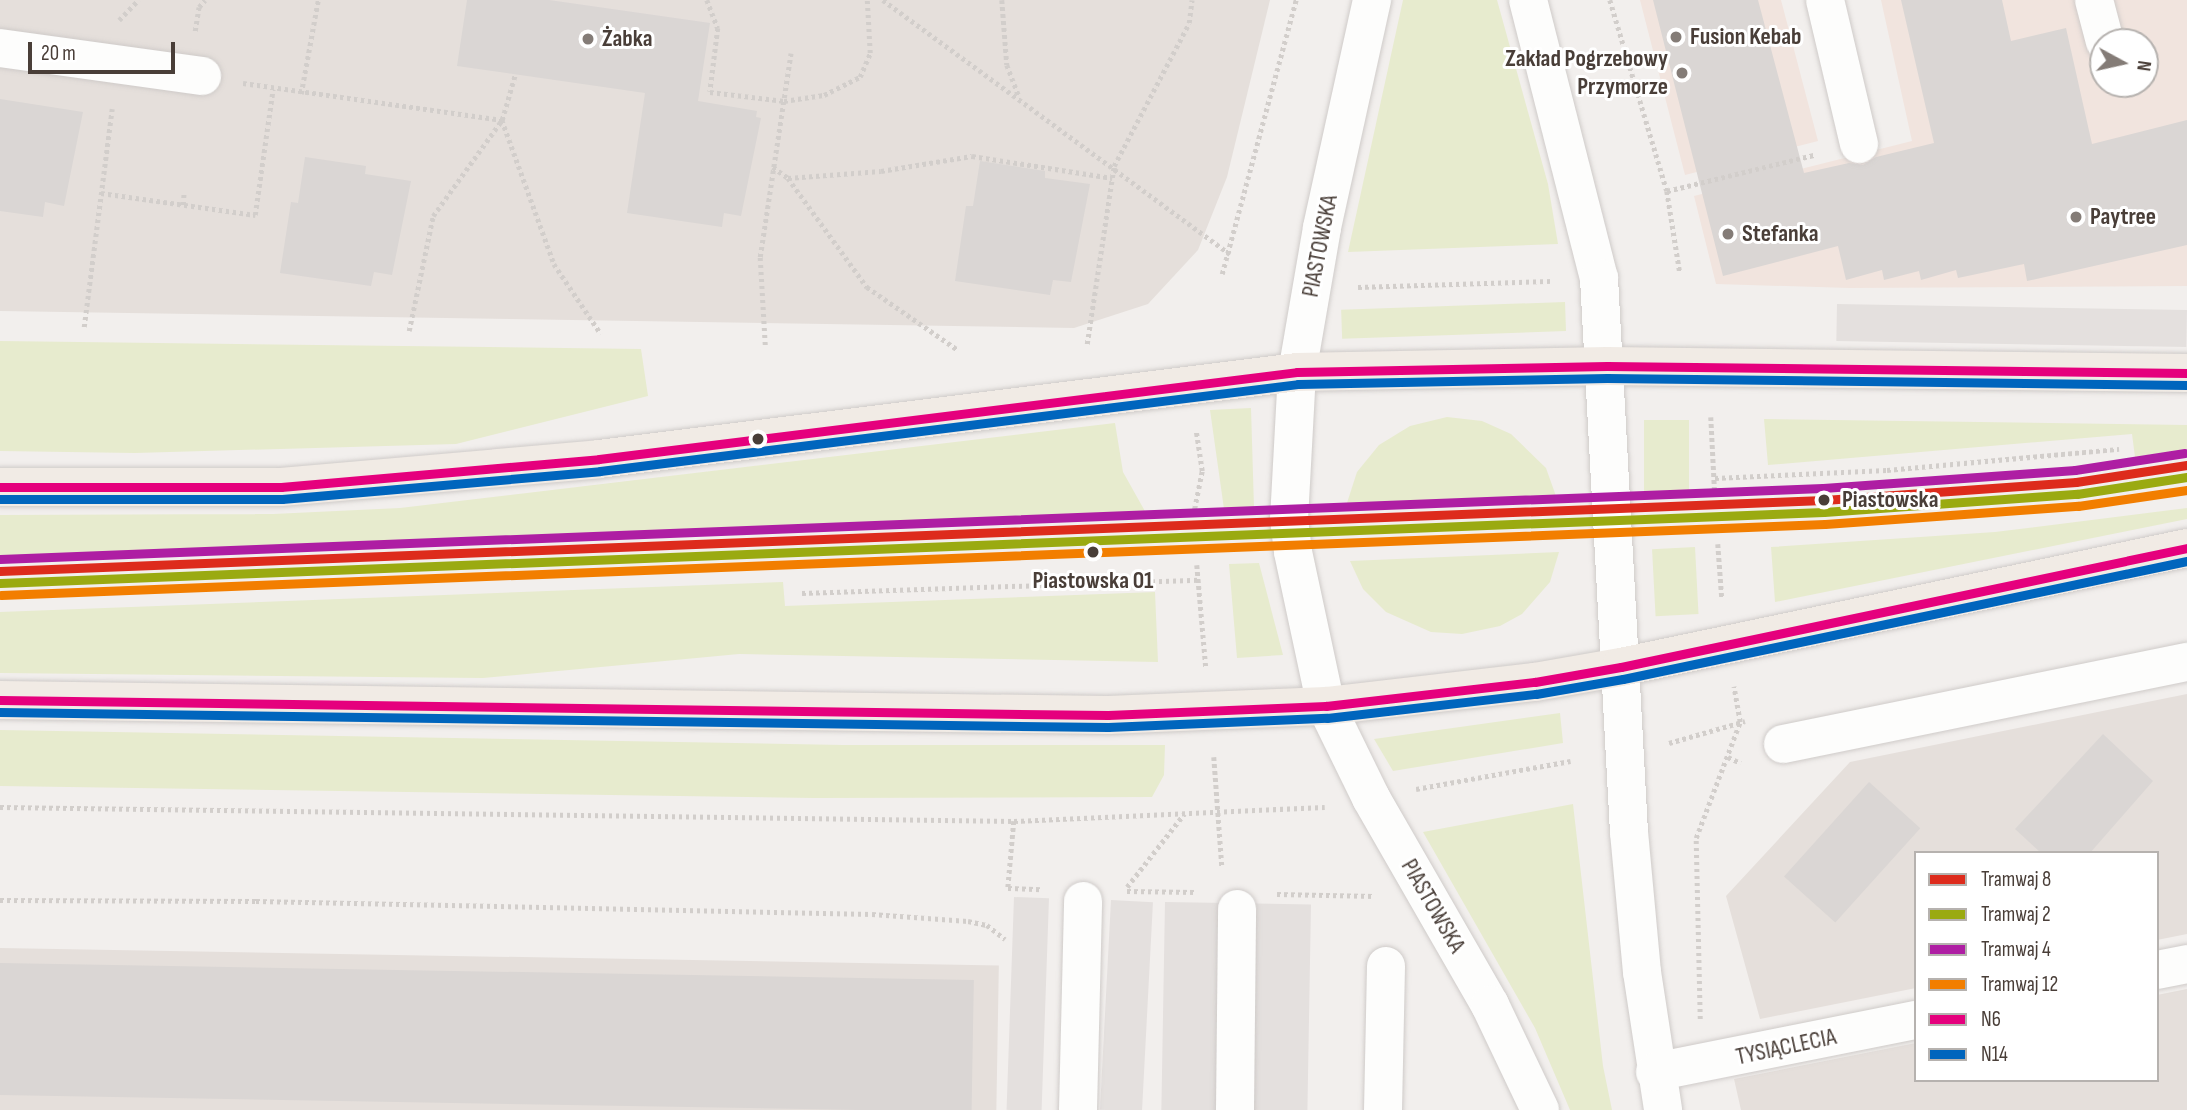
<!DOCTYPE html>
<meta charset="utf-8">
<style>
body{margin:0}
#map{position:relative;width:2187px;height:1110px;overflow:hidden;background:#f2efed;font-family:"Sofia Sans Condensed",sans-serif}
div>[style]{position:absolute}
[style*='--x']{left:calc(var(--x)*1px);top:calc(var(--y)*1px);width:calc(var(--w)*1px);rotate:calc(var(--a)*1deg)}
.residential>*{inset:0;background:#e5dfdb;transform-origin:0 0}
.commercial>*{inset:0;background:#f1e4de}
.green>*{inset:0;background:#e7ebce;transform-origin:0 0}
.parking>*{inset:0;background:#e4e0de;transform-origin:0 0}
.building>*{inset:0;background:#dad6d4;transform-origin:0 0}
.path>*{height:4.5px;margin-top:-2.25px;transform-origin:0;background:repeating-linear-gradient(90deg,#d2cecb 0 3.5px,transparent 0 7px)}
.roads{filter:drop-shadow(0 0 2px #cfcbc9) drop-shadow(0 0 2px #cfcbc9)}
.minor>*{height:38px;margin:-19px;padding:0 19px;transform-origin:19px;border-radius:19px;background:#fdfdfc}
.major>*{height:38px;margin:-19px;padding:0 19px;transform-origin:19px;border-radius:19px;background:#f1ebe5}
.bus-1>*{height:9px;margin:-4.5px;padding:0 4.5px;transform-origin:4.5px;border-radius:4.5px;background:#e5007d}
.bus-2>*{height:9px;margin:-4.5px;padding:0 4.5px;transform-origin:4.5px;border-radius:4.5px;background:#0065bd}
.tram-1>*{height:9px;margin:-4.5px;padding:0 4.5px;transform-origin:4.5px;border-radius:4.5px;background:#dd2b1c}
.tram-2>*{height:9px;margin:-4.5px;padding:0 4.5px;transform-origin:4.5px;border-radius:4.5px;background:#9aaa11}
.tram-3>*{height:9px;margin:-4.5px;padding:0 4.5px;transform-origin:4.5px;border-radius:4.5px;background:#ae1ea3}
.tram-4>*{height:9px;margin:-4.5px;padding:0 4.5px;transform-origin:4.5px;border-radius:4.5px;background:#f27e00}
.dots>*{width:19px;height:19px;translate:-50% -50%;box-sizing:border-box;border:4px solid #fff;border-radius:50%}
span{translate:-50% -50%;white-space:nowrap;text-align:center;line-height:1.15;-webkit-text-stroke:6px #fff;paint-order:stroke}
.poi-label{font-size:24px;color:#493e38;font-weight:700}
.left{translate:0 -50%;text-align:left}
.right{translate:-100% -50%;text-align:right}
.street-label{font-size:24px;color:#493e38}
.stop-label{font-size:24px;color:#493e38;font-weight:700}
.legend{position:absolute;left:1914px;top:851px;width:245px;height:231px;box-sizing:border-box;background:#fff;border:2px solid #b6b2af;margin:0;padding:9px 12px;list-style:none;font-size:21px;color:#493e38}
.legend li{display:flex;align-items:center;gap:14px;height:35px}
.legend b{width:35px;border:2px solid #b6b2af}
.north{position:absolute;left:2089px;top:28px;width:70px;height:70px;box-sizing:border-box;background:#fff;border:2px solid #b6b2af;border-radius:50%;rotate:98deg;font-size:19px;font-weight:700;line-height:28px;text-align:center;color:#493e38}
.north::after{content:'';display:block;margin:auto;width:24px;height:32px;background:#847c77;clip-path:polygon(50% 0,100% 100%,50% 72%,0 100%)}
.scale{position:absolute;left:28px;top:42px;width:147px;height:32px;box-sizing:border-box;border:4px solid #493e38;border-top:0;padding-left:9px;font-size:21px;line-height:24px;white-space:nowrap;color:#493e38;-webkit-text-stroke:5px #fff;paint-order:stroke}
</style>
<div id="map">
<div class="residential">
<i style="clip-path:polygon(0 0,1270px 0,1227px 177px,1198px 250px,1148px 304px,1074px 328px,0 311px)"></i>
<i style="clip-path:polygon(2187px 694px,2187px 934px,2157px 940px,2157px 853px,1916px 853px,1916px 988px,1760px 1019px,1726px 896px,1850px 762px)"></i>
<i style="left:0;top:948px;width:999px;height:162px;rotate:1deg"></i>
<i style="clip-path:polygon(2187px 989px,2187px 1110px,1741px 1110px,1734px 1079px,1916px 1043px,1916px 1080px,2157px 1080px,2157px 995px)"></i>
</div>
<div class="commercial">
<i style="clip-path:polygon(1640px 0,1781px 0,1818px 141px,1685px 175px)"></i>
<i style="clip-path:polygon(evenodd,1881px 0,2187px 0,2187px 286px,1849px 288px,1716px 284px,1694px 196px,1912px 141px,1881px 0,2103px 42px,2145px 42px,2145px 84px,2103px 84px,2103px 42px)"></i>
</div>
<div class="green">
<i style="clip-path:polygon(1403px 0,1497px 0,1548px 184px,1558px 244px,1348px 252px)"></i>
<i style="left:1565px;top:302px;width:29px;height:224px;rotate:88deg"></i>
<i style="clip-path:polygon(0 341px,641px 349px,648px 396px,456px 444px,135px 453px,0 451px)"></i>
<i style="clip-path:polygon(1251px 408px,1254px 508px,1224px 509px,1210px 410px)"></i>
<i style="clip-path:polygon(1447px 417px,1482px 421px,1511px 434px,1546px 468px,1557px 499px,1346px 506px,1357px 472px,1379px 445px,1410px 426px)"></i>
<i style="clip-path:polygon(1764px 419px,2187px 425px,2187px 449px,2135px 457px,2132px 434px,1768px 465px)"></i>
<i style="left:1644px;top:420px;width:45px;height:77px"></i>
<i style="clip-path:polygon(1115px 423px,1123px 472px,1146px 513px,0 556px,0 515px,273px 514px,400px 508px)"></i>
<i style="clip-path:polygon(2187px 508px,2187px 519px,1775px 602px,1771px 547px,1995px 532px)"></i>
<i style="left:1695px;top:547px;width:67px;height:43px;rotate:87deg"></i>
<i style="clip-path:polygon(1559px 552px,1550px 582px,1522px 614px,1500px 626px,1462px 634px,1431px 632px,1386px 612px,1363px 589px,1350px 561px)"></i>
<i style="clip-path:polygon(1259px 563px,1283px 655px,1237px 658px,1229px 564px)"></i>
<i style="clip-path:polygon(783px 582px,785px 606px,1155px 592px,1158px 662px,739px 654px,483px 678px,0 673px,0 612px)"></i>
<i style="clip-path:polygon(1560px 713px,1563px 743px,1393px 771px,1374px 739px)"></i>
<i style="clip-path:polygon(0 730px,843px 745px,1165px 745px,1164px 775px,1152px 797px,814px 798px,0 786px)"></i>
<i style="clip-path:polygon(1573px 804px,1603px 1066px,1612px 1110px,1570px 1110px,1535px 1028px,1423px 832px)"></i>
</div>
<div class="parking">
<i style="left:1837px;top:304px;width:350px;height:37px;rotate:1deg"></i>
<i style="left:1014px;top:897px;width:35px;height:213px;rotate:2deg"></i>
<i style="left:1111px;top:900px;width:42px;height:210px;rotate:3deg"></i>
<i style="left:1165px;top:902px;width:146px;height:208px;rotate:1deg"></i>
</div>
<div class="building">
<i style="clip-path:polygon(467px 0,549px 0,710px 23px,698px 101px,757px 111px,756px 117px,761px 118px,741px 216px,724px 213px,722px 227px,627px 213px,645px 93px,457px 66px)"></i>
<i style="clip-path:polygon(1653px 0,1758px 0,1804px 173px,1849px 163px,1863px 165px,1876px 157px,1934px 143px,1901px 0,2002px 0,2011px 41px,2066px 28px,2092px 144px,2187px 120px,2187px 245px,2027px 281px,2024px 264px,1958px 278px,1956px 270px,1921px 280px,1919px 271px,1884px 280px,1882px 270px,1846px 280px,1838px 246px,1723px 276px)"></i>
<i style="clip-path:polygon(0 99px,83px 112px,64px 206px,45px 202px,43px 217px,0 211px)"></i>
<i style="clip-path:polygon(305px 157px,366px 166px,365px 174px,411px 181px,392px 275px,374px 272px,371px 286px,280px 273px,291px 202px,298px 203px)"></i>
<i style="clip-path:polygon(980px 161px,1045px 171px,1045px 178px,1090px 184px,1071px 282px,1053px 280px,1050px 295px,955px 281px,966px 206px,973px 206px)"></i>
<i style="clip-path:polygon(2103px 734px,2153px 781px,2090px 853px,2041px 853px,2015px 829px)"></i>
<i style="left:1869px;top:782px;width:69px;height:127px;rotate:42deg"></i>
<i style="left:0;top:963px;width:974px;height:132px;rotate:1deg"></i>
</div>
<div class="path">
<i style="--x:707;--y:0;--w:30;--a:69"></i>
<i style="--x:718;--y:28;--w:64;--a:97.1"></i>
<i style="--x:710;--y:92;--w:75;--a:6.9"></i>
<i style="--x:784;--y:101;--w:40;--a:-8.5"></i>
<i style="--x:824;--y:95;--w:40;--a:-26.6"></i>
<i style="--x:860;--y:77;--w:26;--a:-67"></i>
<i style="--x:870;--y:53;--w:53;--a:-93.2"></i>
<i style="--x:883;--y:0;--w:430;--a:36.2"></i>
<i style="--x:1002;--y:0;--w:65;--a:85.6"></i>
<i style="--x:1007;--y:65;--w:33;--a:69"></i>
<i style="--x:1610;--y:0;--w:199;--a:73.4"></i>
<i style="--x:1667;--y:191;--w:83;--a:81"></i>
<i style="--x:119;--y:20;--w:28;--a:-46"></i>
<i style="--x:195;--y:31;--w:24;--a:-81"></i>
<i style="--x:199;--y:7;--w:9;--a:-49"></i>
<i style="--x:243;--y:83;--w:262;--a:8.1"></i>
<i style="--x:301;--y:94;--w:96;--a:-79.7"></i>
<i style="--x:502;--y:120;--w:153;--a:70.1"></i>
<i style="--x:554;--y:264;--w:84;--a:56.1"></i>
<i style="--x:773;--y:167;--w:19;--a:36"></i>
<i style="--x:788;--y:178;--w:135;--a:54.1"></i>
<i style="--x:867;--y:287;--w:111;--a:34.7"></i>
<i style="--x:788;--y:178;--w:93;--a:-4.3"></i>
<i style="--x:881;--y:171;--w:92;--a:-9.4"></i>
<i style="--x:972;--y:156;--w:142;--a:8.9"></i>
<i style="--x:1667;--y:191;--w:151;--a:-13.8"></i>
<i style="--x:101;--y:193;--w:156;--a:8.1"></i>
<i style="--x:255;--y:215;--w:127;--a:-81.9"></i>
<i style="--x:183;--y:205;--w:13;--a:-86"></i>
<i style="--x:1222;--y:274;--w:284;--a:-74.9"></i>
<i style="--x:1358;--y:287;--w:195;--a:-1.8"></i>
<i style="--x:84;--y:327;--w:220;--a:-82.7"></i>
<i style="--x:409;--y:331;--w:117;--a:-78.2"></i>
<i style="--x:433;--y:216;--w:118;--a:-54.3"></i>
<i style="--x:502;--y:120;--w:47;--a:-73.9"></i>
<i style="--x:1087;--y:344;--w:180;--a:-81.4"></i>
<i style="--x:1114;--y:166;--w:161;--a:-62.3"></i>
<i style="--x:1189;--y:23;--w:23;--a:-83"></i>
<i style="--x:765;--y:345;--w:88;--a:-93.3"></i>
<i style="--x:760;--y:257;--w:206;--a:-81.4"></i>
<i style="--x:1711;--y:417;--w:78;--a:87.1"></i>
<i style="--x:1715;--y:478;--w:172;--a:-2.7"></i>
<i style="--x:1887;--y:470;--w:233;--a:-5.2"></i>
<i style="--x:1193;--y:516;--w:46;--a:-78.7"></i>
<i style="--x:1202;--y:471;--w:40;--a:-98.5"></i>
<i style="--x:1718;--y:544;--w:55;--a:85.8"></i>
<i style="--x:1197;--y:565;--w:102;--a:85"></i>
<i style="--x:802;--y:593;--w:397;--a:-1.9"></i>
<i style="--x:1669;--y:743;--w:79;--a:-16.1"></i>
<i style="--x:1214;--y:757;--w:110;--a:85.8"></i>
<i style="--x:1728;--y:757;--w:14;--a:25"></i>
<i style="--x:1416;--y:789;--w:157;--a:-10.3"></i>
<i style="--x:0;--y:807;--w:1014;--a:0.79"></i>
<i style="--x:1014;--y:821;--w:311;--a:-2.6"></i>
<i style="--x:1014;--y:821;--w:67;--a:95.1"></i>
<i style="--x:1008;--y:888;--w:33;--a:2"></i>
<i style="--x:1127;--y:887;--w:93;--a:-52"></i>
<i style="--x:1127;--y:891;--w:68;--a:0.8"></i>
<i style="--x:1277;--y:894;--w:98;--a:1.2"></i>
<i style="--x:0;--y:900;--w:256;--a:0.2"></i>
<i style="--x:256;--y:901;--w:616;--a:1.21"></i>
<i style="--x:872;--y:914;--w:96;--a:4.2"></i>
<i style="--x:968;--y:921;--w:19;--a:12"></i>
<i style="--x:987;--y:925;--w:23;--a:38"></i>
<i style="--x:1700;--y:1019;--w:181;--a:-91.3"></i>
<i style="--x:1696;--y:838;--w:124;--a:-69.2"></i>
<i style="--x:1740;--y:722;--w:36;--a:-100"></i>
</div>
<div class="roads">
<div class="minor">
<i style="--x:1372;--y:0;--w:233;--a:102.4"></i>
<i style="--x:1322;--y:228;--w:146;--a:99.8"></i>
<i style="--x:1297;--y:372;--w:147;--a:93.1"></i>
<i style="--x:1289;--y:519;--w:33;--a:83"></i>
<i style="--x:1293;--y:552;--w:157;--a:77.9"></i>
<i style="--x:1326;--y:706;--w:102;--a:63.9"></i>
<i style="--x:1371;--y:798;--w:239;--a:60.1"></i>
<i style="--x:1490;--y:1005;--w:116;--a:64.5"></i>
<i style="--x:1528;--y:0;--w:287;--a:75.7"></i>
<i style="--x:1599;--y:278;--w:555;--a:86.9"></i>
<i style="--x:1629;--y:832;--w:141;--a:84.7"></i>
<i style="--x:1642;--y:972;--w:140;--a:81.3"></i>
<i style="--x:1825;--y:0;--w:148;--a:76.7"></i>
<i style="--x:2094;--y:0;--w:43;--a:75.3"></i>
<i style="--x:0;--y:48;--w:204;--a:7.9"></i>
<i style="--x:1783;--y:744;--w:412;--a:-11.5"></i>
<i style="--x:2157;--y:970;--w:31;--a:-11"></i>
<i style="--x:1655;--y:1072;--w:266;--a:-11.3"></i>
<i style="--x:1078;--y:1110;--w:209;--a:-88.6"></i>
<i style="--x:1235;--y:1110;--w:201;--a:-89.4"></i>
<i style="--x:1383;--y:1110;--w:144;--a:-88.8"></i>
</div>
<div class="major">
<i style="--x:0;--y:487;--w:281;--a:0"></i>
<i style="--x:281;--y:487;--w:319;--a:-5"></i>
<i style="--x:599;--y:459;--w:703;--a:-7.1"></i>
<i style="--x:1297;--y:372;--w:310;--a:-1.1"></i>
<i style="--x:1607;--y:366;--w:580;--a:0.69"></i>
<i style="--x:0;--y:700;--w:1108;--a:0.78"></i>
<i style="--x:1108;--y:715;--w:218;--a:-2.4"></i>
<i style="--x:1326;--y:706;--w:210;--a:-6.6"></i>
<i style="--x:1535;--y:682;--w:87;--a:-9.9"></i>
<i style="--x:1621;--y:667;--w:578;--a:-11.87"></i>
</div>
</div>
<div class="bus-1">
<i style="--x:0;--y:487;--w:281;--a:0"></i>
<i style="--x:281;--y:487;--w:319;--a:-5"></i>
<i style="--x:599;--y:459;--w:703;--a:-7.1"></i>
<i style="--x:1297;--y:372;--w:310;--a:-1.1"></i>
<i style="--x:1607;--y:366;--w:580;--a:0.69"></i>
<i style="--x:0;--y:700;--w:1108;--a:0.78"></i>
<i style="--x:1108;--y:715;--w:218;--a:-2.4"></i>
<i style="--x:1326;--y:706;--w:210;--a:-6.6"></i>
<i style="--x:1535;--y:682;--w:87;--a:-9.9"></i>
<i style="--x:1621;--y:667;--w:578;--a:-11.87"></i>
</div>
<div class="bus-2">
<i style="--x:0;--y:499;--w:282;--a:0"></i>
<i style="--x:282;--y:499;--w:319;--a:-5"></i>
<i style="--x:600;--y:471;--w:703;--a:-7.1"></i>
<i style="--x:1298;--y:384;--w:309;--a:-1.1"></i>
<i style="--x:1607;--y:378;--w:580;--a:0.69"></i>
<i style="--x:0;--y:712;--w:1108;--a:0.78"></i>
<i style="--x:1108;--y:727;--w:219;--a:-2.4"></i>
<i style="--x:1327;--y:718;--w:210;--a:-6.6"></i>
<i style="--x:1536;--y:694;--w:88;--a:-9.8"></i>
<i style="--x:1623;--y:679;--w:576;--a:-11.82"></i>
</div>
<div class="tram-1">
<i style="--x:0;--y:571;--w:1825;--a:-2.23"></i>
<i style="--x:1824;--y:500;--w:253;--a:-4.1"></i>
<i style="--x:2076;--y:482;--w:112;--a:-8.7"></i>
</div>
<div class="tram-2">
<i style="--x:0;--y:583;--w:1825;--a:-2.23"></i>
<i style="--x:1824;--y:512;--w:254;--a:-4.1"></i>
<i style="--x:2077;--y:494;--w:111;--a:-8.8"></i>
</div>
<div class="tram-3">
<i style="--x:0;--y:559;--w:1824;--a:-2.23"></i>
<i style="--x:1823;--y:488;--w:253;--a:-4.1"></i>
<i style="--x:2075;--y:470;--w:111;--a:-8.8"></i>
</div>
<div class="tram-4">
<i style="--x:1;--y:595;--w:1825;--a:-2.23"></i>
<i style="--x:1825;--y:524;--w:254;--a:-4.1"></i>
<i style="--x:2078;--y:506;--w:110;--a:-8.4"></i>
</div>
<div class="dots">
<i style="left:1676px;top:37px;background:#847c77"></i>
<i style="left:588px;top:39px;background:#847c77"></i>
<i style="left:1682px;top:73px;background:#847c77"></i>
<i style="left:2076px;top:217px;background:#847c77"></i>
<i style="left:1728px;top:234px;background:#847c77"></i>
<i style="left:758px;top:439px;background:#493e38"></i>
<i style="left:1824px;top:500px;background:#493e38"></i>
<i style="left:1093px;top:552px;background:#493e38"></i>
</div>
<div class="poi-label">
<span class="left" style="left:1690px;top:37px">Fusion Kebab</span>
<span class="left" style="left:602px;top:39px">Żabka</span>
<span class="right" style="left:1668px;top:73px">Zakład Pogrzebowy<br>Przymorze</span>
<span class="left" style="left:2090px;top:217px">Paytree</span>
<span class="left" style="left:1742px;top:234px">Stefanka</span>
</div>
<div class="street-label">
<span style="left:1320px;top:246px;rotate:-79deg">PIASTOWSKA</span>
<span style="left:1433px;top:906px;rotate:60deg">PIASTOWSKA</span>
<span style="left:1786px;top:1047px;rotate:-12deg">TYSIĄCLECIA</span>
</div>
<div class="stop-label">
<span class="left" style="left:1842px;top:500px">Piastowska</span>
<span style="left:1093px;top:581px">Piastowska 01</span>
</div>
<ul class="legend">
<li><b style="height:9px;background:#dd2b1c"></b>Tramwaj 8</li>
<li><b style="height:9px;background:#9aaa11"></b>Tramwaj 2</li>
<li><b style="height:9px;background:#ae1ea3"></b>Tramwaj 4</li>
<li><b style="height:9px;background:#f27e00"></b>Tramwaj 12</li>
<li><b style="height:9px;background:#e5007d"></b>N6</li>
<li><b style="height:9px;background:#0065bd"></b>N14</li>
</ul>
<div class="north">N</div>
<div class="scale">20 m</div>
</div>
